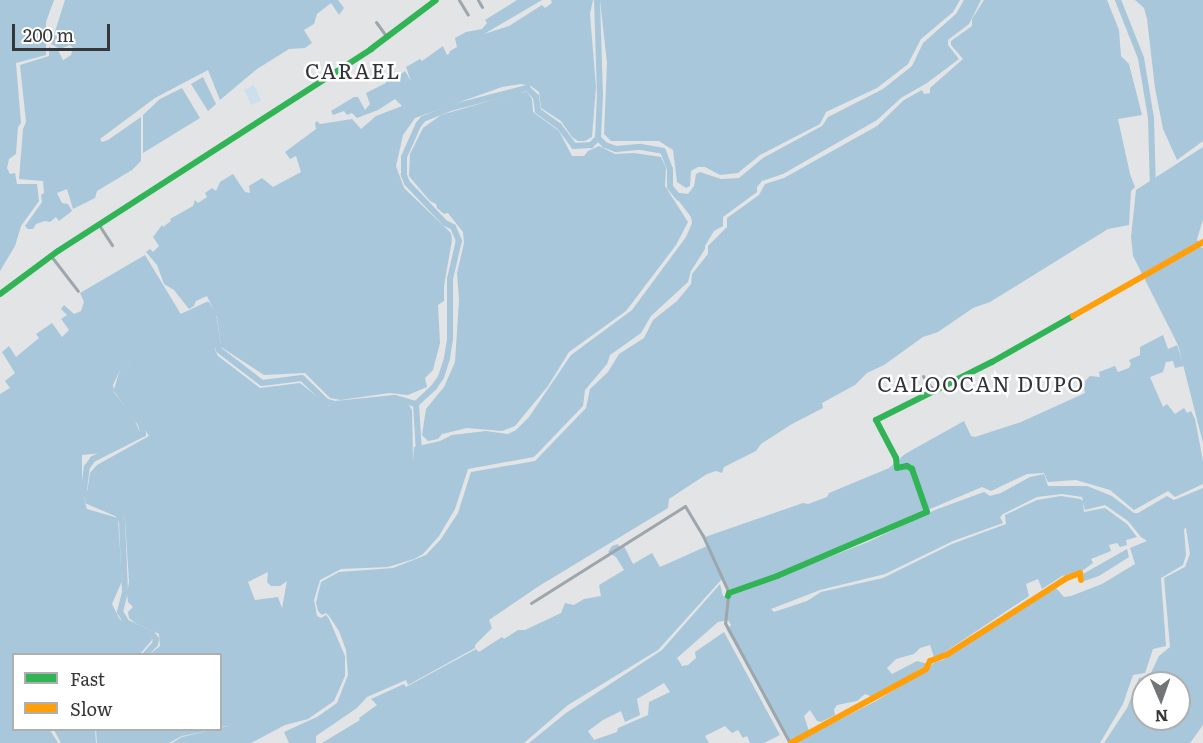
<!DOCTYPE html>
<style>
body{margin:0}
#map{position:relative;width:1203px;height:743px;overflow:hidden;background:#e2e4e6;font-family:Literata,serif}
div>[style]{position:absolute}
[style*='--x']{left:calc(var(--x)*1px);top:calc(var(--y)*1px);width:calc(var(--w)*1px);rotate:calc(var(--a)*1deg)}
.green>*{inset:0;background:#cce0ec;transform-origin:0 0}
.water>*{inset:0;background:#a9c7da}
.river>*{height:6px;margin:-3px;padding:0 3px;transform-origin:3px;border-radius:3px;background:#a9c7da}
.street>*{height:3px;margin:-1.5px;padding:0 1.5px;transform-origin:1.5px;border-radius:1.5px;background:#9ca6ac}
.fast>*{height:6px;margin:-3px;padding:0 3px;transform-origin:3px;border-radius:3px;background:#30b455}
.slow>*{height:6px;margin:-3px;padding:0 3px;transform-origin:3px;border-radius:3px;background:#ff9f0a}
span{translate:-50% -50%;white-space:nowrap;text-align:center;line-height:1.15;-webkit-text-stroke:5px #fff;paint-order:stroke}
.quarter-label{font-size:21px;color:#303234;letter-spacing:1.5px}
.legend{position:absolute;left:12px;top:653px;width:210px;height:78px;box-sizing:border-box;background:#fff;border:2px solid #aeafaf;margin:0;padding:8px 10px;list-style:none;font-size:18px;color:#353738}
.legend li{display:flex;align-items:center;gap:12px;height:30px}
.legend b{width:30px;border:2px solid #aeafaf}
.north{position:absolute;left:1131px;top:671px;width:60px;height:60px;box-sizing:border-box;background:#fff;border:2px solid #aeafaf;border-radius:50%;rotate:178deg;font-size:16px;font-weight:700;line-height:24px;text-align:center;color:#353738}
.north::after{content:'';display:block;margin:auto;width:21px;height:27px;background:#727475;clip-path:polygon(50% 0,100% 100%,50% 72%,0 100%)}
.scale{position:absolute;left:12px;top:24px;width:98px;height:27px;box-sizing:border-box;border:3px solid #353738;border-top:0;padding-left:8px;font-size:18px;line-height:21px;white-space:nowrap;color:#353738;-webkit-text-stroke:4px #fff;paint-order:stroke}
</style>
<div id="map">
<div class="green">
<i style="left:254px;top:85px;width:17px;height:11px;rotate:65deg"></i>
</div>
<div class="water">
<i style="clip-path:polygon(0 0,54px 0,46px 22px,46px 55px,16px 63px,21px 123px,18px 127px,16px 154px,9px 159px,7px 168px,10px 174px,15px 173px,17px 184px,37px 184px,39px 201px,21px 226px,15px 246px,0 271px)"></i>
<i style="clip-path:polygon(65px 0,338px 0,344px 8px,339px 15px,331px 3px,317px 14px,314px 24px,304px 30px,312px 43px,305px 48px,289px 49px,257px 69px,220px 100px,208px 70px,155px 98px,100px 139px,102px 142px,108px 140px,141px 117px,141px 161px,132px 170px,97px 191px,95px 198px,73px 209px,67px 189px,57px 193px,62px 203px,68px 204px,72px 211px,59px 221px,56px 217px,50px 222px,45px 221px,36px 224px,33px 229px,28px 229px,25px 226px,42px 202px,41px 195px,44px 193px,43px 181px,19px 179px,23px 129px,26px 122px,20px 65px,49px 56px,49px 47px,58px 50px,63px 60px,71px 55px,73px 48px,70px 45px,60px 49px,51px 44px)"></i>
<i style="clip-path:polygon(517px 0,542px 0,484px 34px,509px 26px,542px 5px,545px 8px,552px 3px,551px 0,593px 0,590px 14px,596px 87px,592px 137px,585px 141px,578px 141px,572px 137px,561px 121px,541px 108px,539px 92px,531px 86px,521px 84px,502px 87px,415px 118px,403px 135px,396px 166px,404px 188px,451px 233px,452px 240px,444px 286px,444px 301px,438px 305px,440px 343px,433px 370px,425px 378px,427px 387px,408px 395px,389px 393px,341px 400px,330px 398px,305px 373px,264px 375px,221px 347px,217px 317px,207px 296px,196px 301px,194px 306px,189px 309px,174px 290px,164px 284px,157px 265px,146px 252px,150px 249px,153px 252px,159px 246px,153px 237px,162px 225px,163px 227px,171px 221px,170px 219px,193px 206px,195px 200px,198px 203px,207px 197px,205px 193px,212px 188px,216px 191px,220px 182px,233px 174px,245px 192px,250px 193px,249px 186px,262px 178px,273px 187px,301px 172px,296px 156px,290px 159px,285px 152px,316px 129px,315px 123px,317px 121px,320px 124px,352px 119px,361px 129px,376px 116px,402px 106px,395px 99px,378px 110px,357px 118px,352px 113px,347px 115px,344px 111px,333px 115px,331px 111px,354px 97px,358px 97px,365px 110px,370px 104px,366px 93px,386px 83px,385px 77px,394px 79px,405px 71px,411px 81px,406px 67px,420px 59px,422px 61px,443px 46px,447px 55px,449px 54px,450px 51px,457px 47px,455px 38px,466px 32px,482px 29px,487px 23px,485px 20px)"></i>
<i style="clip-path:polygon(600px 0,960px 0,953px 12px,921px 39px,908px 64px,877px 88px,826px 112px,820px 124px,760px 155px,738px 173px,720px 175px,705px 167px,698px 167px,691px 171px,690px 186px,686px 188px,677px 182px,673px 150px,659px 141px,611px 141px,604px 134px,607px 63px)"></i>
<i style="clip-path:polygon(evenodd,964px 0,981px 0,969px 24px,948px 40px,948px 45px,959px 59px,927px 83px,901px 98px,877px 120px,783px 174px,762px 181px,757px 187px,757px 192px,723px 217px,723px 226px,714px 231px,705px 246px,705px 249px,691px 271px,688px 282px,651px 316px,641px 333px,610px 355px,607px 364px,585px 390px,583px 406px,534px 457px,468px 469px,455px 509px,439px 536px,423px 554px,414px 559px,388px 567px,341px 569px,320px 580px,314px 600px,317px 616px,321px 618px,326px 615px,329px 619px,345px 656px,345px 676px,334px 701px,308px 719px,285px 725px,251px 743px,172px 743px,182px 737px,232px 725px,221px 727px,220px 654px,150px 654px,160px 646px,159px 634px,135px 623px,129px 618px,128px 612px,133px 607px,128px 602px,127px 593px,129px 582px,125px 519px,120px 513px,89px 499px,87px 493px,90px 473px,97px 465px,149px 436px,119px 388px,130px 359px,137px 348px,158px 330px,207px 308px,211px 313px,216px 330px,215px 350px,218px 356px,260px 388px,300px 383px,329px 406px,393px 400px,408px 404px,412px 410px,413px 460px,414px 447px,440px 441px,452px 435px,486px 431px,508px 434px,516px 430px,529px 417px,571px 355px,632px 310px,686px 237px,692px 223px,691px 217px,672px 192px,688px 194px,694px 186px,696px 174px,700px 172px,721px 179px,739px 178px,763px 158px,822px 126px,828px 117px,883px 89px,912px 66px,923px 43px,956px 14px,964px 0,268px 572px,267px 582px,271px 586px,280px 586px,287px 581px,282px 608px,278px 597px,255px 600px,248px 582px,268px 572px)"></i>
<i style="clip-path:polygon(984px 0,1107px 0,1119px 30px,1121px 56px,1129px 64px,1142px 115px,1118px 119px,1130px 174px,1135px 187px,1131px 191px,1129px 225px,1108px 229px,990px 302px,973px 308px,938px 332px,923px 337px,884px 365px,867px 373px,855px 385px,822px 403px,823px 408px,792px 424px,761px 444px,756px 451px,724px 467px,722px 473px,716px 471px,707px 474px,675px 495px,669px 499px,668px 508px,539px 586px,489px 620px,492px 628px,475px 645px,475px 648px,408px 685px,406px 680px,367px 697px,357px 708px,316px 736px,316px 743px,289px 743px,284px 732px,317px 717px,337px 703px,348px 675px,346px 650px,339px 631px,329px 616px,326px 613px,322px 615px,318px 611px,316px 603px,321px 582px,339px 572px,393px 568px,426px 555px,441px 539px,458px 513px,471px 472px,535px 461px,586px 408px,590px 389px,608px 372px,619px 354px,644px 338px,653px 320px,677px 301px,691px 284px,692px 274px,708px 254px,708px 246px,727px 227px,727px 218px,759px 195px,765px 184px,784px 178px,877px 126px,904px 100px,922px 90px,924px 94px,930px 93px,930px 88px,963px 59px,951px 45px,951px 41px,972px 26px,972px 19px)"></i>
<i style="clip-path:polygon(1135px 0,1203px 0,1203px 141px,1177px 160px,1163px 129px,1155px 88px,1147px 19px,1144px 8px)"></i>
<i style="clip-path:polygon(203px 77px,216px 104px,208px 111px,191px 84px)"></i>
<i style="clip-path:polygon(182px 88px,200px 118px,143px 153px,143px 115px,160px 99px)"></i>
<i style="clip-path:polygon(527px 92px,532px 99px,533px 112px,559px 131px,572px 156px,584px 156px,588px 151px,599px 146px,615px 154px,634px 153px,661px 157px,666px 168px,665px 186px,688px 222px,676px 245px,626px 311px,569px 352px,548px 386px,515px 426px,502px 431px,467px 428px,442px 434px,438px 439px,428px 441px,422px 435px,426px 409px,444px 387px,455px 362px,459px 300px,457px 273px,464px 243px,463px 232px,448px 213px,444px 214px,437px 208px,436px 204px,430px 201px,409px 176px,410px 154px,423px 128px,441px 115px,517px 93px)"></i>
<i style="clip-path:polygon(1203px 147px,1203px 220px,1197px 239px,1201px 248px,1203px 247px,1203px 443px,1178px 345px,1133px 256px,1131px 237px,1136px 190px)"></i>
<i style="clip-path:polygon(145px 255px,182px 316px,157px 327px,127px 356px,113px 385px,114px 392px,134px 418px,140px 433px,102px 453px,82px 455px,82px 493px,87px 509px,118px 518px,122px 581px,112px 604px,119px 618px,126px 625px,151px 636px,152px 640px,140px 654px,14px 654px,14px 730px,50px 730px,58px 743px,0 743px,0 394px,10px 388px,5px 381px,15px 373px,2px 352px,9px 346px,16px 357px,39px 338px,36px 334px,52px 323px,62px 337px,69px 330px,61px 319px,67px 315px,61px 309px,64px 305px,74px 314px,81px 311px,84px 302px,80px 293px)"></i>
<i style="clip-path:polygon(1163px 335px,1168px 349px,1177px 345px,1184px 366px,1175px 368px,1173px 361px,1166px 362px,1163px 372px,1150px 377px,1163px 407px,1167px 404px,1175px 414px,1184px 408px,1187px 413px,1191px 411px,1195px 419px,1203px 461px,1203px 484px,1175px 497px,1168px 491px,1134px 510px,1110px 490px,1076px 480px,1048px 482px,1044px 473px,1027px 474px,991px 491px,982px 487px,774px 575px,730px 590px,722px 579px,658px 650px,568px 705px,524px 743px,322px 743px,360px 720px,359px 718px,377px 705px,371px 699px,404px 684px,406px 687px,476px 649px,479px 652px,502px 637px,504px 639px,518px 630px,525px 630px,561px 613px,565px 603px,574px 605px,584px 599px,601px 596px,599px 585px,624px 570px,616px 557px,608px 552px,612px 546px,618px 544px,620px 548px,624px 546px,633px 564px,652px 553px,660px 567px,707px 546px,705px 537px,803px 503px,808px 504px,827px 497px,829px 493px,889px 468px,905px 454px,964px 421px,971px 436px,975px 437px,1021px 422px,1085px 393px,1083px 383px,1090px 376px,1100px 377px,1099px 372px,1115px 366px,1118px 372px,1129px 368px,1131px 364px,1129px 360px,1140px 355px,1140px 347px)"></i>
<i style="clip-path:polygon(evenodd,1044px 474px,1048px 486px,1087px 486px,1112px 496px,1134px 513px,1138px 513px,1167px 496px,1174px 500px,1203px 488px,1203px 725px,1190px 743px,1104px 743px,1127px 708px,1139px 678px,1149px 677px,1159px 656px,1170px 647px,1164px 578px,1185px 567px,1190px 554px,1186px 528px,1184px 529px,1186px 555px,1183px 565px,1161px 578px,1166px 646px,1153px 649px,1145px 673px,1133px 675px,1123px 704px,1100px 743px,794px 743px,876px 701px,927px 670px,935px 662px,943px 660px,1035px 599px,1056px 588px,1064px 597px,1071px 596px,1102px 584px,1135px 564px,1130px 548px,1147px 541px,1141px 537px,1128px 521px,1105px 505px,1085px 510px,1082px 497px,1062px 494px,1037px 497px,1003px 514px,1000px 517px,1003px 523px,953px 541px,885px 574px,820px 590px,771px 609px,774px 612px,807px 601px,821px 592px,883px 578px,952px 544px,1006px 524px,1005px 515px,1037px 500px,1061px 496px,1080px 499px,1083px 501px,1084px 512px,1105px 508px,1127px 524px,1137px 537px,1126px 540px,1127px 545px,1120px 547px,1117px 543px,1109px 545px,1111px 551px,1091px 559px,1093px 563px,1082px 571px,1062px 576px,1042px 589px,1038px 579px,1026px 584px,1029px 596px,942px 654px,934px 657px,930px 645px,920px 648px,914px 654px,896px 659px,887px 668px,892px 674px,917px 661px,928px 664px,873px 697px,865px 694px,857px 701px,837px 705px,834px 709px,835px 715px,821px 722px,817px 721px,810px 710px,804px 716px,809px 731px,789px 741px,727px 630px,731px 625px,728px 620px,718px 622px,677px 658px,682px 666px,688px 665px,696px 658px,695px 652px,724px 632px,780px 735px,764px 743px,750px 743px,747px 736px,743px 738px,738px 730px,732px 733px,725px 726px,705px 736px,709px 743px,529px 743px,566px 713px,662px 650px,720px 584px,723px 596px,729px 596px,868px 542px,935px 510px,984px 492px,990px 496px,1001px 493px,1030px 477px,1044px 474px,664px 683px,670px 692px,649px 702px,648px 715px,618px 728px,617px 732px,594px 740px,588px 731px,603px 720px,621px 711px,625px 722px,640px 715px,637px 699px,664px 683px,1044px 474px,1143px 683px,1179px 683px,1179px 719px,1143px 719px,1143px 683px)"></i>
<i style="clip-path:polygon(1127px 549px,1129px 557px,1099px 576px,1084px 581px,1083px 574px)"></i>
<i style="clip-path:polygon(54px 730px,95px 730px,96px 743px,61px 743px)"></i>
<i style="clip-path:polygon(96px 730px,212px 730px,182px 736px,169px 743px,97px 743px)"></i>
</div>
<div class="river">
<i style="--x:597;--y:0;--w:94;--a:88.2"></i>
<i style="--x:600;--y:94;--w:44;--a:92.6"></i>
<i style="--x:598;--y:138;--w:10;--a:45"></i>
<i style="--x:605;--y:145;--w:12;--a:20"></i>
<i style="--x:616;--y:149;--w:25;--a:-5"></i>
<i style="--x:641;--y:147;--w:22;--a:10"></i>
<i style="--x:663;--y:151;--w:19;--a:69"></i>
<i style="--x:670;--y:169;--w:18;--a:90"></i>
<i style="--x:670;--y:187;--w:14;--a:51"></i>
<i style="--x:1118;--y:0;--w:62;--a:68.4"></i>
<i style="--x:1141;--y:58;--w:61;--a:80.5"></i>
<i style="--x:1151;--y:118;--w:70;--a:88.4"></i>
<i style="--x:419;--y:452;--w:48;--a:-93.6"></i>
<i style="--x:416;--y:404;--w:25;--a:-43"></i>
<i style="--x:434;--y:387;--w:12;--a:-55"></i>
<i style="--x:441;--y:377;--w:20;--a:-72"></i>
<i style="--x:447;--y:358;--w:20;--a:-81"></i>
<i style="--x:450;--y:338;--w:59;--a:-90"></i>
<i style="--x:450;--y:279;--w:39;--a:-77"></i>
<i style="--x:459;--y:241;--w:15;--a:-113"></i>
<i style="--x:453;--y:227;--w:9;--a:-153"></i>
<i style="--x:445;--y:223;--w:55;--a:-133.5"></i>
<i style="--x:407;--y:183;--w:9;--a:-111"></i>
<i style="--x:404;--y:175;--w:18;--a:-90"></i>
<i style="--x:404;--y:157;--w:36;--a:-66"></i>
<i style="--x:419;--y:124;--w:6;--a:-51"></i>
<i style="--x:423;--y:119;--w:29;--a:-22"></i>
<i style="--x:450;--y:108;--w:80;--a:-14.6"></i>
<i style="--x:527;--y:88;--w:13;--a:45"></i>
<i style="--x:536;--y:97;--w:14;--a:82"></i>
<i style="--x:538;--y:111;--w:26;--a:36"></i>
<i style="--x:559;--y:126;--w:25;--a:53"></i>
<i style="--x:574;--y:146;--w:17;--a:-3"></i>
<i style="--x:591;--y:145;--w:10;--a:-45"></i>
<i style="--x:146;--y:654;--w:13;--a:-48"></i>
<i style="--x:155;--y:644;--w:5;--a:-79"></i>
<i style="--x:156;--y:639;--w:6;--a:-129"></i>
<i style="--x:152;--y:634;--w:27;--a:-156"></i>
<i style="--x:127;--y:623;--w:13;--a:-122"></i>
<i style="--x:120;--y:612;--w:21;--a:-76"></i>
<i style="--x:125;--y:592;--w:71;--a:-92.4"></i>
<i style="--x:122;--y:521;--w:8;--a:-120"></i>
<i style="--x:118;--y:514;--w:33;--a:-157"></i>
<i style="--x:88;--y:501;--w:12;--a:-110"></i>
<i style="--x:84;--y:490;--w:23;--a:-83"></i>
<i style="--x:87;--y:467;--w:10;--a:-53"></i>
<i style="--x:93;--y:459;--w:56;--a:-26.6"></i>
<i style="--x:143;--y:434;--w:10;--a:-101"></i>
<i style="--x:141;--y:424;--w:42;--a:-125.2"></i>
<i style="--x:117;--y:390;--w:30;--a:-73"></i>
<i style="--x:126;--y:361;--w:16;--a:-52"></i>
<i style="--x:136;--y:348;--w:32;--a:-41"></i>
<i style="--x:160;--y:327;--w:52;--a:-25.1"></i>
<i style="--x:207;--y:305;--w:11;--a:56"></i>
<i style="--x:213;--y:314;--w:36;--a:81"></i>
<i style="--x:219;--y:350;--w:54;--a:37.5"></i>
<i style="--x:262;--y:383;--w:40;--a:-7.1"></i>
<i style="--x:302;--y:378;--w:35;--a:44"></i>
<i style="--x:327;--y:402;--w:8;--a:14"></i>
<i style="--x:335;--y:404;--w:60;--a:-5.7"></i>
<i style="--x:395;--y:398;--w:22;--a:16"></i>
</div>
<div class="street">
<i style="--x:459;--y:0;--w:17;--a:59"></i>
<i style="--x:478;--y:0;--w:8;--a:60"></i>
<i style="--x:376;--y:22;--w:19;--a:54"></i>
<i style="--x:99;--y:225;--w:24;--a:57"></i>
<i style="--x:51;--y:256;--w:44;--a:52.4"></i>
<i style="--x:923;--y:376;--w:17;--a:54"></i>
<i style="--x:728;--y:596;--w:27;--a:96"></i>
<i style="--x:725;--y:623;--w:136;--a:61.6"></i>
<i style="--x:531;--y:603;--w:182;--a:-32.2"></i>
<i style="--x:685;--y:506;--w:35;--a:59"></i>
<i style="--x:703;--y:536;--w:63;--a:65.5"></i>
</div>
<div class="fast">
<i style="--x:0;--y:294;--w:72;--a:-36.6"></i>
<i style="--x:58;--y:251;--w:373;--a:-32.8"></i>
<i style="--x:371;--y:49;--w:81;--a:-37"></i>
<i style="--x:728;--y:596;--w:3;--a:-72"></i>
<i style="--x:729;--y:593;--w:51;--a:-19.5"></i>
<i style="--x:777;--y:576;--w:163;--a:-23.1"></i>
<i style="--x:927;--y:512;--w:46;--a:-109.2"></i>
<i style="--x:912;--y:469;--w:6;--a:-149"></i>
<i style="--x:907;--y:466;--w:10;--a:169"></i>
<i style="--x:897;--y:468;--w:10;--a:-96"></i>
<i style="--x:896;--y:458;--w:43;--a:-117.8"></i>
<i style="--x:876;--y:420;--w:130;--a:-26.6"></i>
<i style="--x:992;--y:362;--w:93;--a:-29.6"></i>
</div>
<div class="slow">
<i style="--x:1073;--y:316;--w:150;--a:-29.6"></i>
<i style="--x:791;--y:743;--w:154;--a:-28.7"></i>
<i style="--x:926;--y:669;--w:9;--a:-63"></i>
<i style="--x:930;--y:661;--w:19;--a:-21"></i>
<i style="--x:948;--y:654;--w:141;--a:-32.6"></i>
<i style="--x:1067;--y:578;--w:14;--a:-21"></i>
<i style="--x:1080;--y:573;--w:7;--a:82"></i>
</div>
<div class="quarter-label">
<span style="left:353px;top:70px">CARAEL</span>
<span style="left:981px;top:383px">CALOOCAN DUPO</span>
</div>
<ul class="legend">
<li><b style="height:8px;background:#30b455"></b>Fast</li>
<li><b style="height:8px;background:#ff9f0a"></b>Slow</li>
</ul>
<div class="north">N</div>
<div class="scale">200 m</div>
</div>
